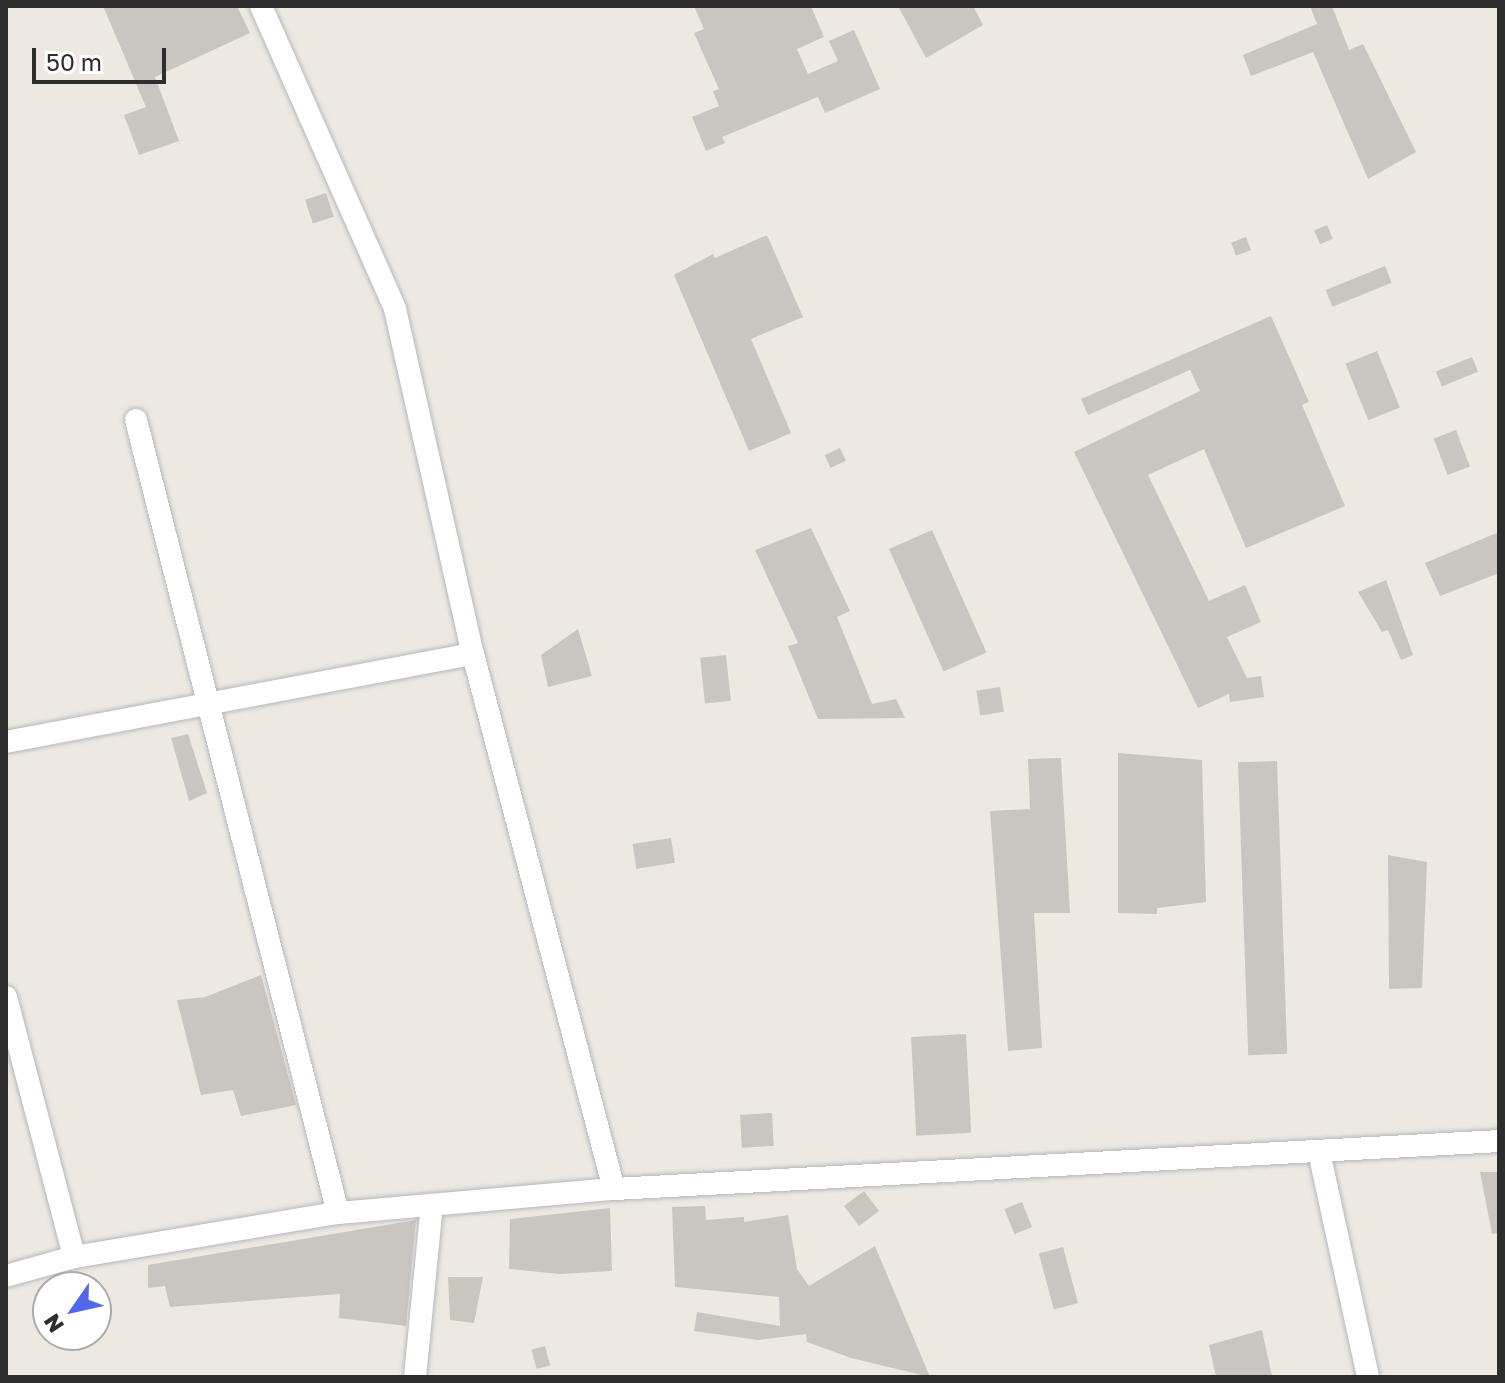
<!DOCTYPE html>
<style>
body{margin:0}
#map{position:relative;width:1505px;height:1383px;overflow:hidden;background:#ede9e1;font-family:"Golos Text",sans-serif}
div>[style]{position:absolute}
[style*='--x']{left:calc(var(--x)*1px);top:calc(var(--y)*1px);width:calc(var(--w)*1px);rotate:calc(var(--a)*1deg)}
.building>*{inset:0;background:#c9c5c0;transform-origin:0 0}
.roads{filter:drop-shadow(0 0 2px #b5b7bf) drop-shadow(0 0 2px #b5b7bf)}
.minor>*{height:22px;margin:-11px;padding:0 11px;transform-origin:11px;border-radius:11px;background:#fff}
span{translate:-50% -50%;white-space:nowrap;text-align:center;line-height:1.15;-webkit-text-stroke:7px #fff;paint-order:stroke}
.frame{position:absolute;inset:0;border:8px solid #2d2d2d;pointer-events:none}
.north{position:absolute;left:32px;top:1271px;width:80px;height:80px;box-sizing:border-box;background:#fff;border:2px solid #ababab;border-radius:50%;rotate:236deg;font-size:22px;font-weight:700;line-height:32px;text-align:center;color:#2d2d2d}
.north::after{content:'';display:block;margin:auto;width:28px;height:36px;background:#5267ea;clip-path:polygon(50% 0,100% 100%,50% 72%,0 100%)}
.scale{position:absolute;left:32px;top:48px;width:134px;height:36px;box-sizing:border-box;border:4px solid #2d2d2d;border-top:0;padding-left:10px;font-size:24px;line-height:28px;white-space:nowrap;color:#2d2d2d;-webkit-text-stroke:6px #fff;paint-order:stroke}
</style>
<div id="map">
<div class="building">
<i style="clip-path:polygon(103px 6px,237px 6px,250px 33px,155px 77px,179px 141px,139px 155px,124px 115px,146px 107px)"></i>
<i style="clip-path:polygon(694px 6px,811px 6px,824px 37px,797px 49px,808px 74px,838px 61px,829px 41px,854px 30px,880px 89px,825px 113px,818px 97px,722px 137px,725px 143px,706px 151px,692px 117px,719px 106px,713px 91px,719px 89px,694px 33px,704px 29px)"></i>
<i style="clip-path:polygon(898px 6px,973px 6px,983px 25px,926px 58px)"></i>
<i style="clip-path:polygon(1310px 6px,1332px 6px,1349px 50px,1363px 44px,1416px 152px,1368px 179px,1313px 52px,1251px 76px,1243px 55px,1317px 24px)"></i>
<i style="left:326px;top:193px;width:25px;height:22px;rotate:72deg"></i>
<i style="left:1327px;top:225px;width:15px;height:14px;rotate:67deg"></i>
<i style="clip-path:polygon(767px 235px,803px 317px,751px 339px,791px 433px,749px 451px,674px 275px,713px 254px,715px 258px)"></i>
<i style="left:1246px;top:237px;width:14px;height:16px;rotate:69deg"></i>
<i style="left:1385px;top:266px;width:18px;height:64px;rotate:68deg"></i>
<i style="clip-path:polygon(1271px 316px,1309px 402px,1302px 405px,1345px 506px,1246px 548px,1204px 449px,1148px 475px,1209px 601px,1245px 585px,1261px 622px,1227px 637px,1247px 678px,1261px 676px,1264px 697px,1230px 702px,1229px 694px,1198px 708px,1074px 452px,1200px 391px,1190px 370px,1088px 415px,1081px 399px)"></i>
<i style="left:1377px;top:351px;width:61px;height:34px;rotate:68deg"></i>
<i style="left:1472px;top:357px;width:16px;height:39px;rotate:68deg"></i>
<i style="left:1456px;top:430px;width:39px;height:24px;rotate:69deg"></i>
<i style="left:840px;top:448px;width:14px;height:17px;rotate:65deg"></i>
<i style="clip-path:polygon(811px 528px,850px 611px,837px 617px,872px 704px,896px 699px,905px 718px,818px 719px,788px 646px,798px 643px,755px 550px)"></i>
<i style="left:932px;top:530px;width:134px;height:47px;rotate:66deg"></i>
<i style="clip-path:polygon(1499px 532px,1499px 573px,1440px 596px,1425px 563px)"></i>
<i style="clip-path:polygon(1386px 580px,1413px 655px,1401px 660px,1388px 630px,1382px 632px,1358px 592px)"></i>
<i style="clip-path:polygon(578px 629px,592px 676px,548px 687px,541px 655px)"></i>
<i style="left:726px;top:655px;width:46px;height:26px;rotate:84deg"></i>
<i style="left:1000px;top:687px;width:25px;height:24px;rotate:81deg"></i>
<i style="clip-path:polygon(188px 734px,207px 793px,189px 801px,171px 738px)"></i>
<i style="clip-path:polygon(1118px 753px,1202px 760px,1206px 902px,1157px 908px,1157px 914px,1118px 913px)"></i>
<i style="clip-path:polygon(1061px 758px,1070px 913px,1034px 913px,1042px 1048px,1008px 1051px,990px 811px,1030px 809px,1028px 759px)"></i>
<i style="left:1277px;top:761px;width:293px;height:39px;rotate:88deg"></i>
<i style="left:671px;top:838px;width:25px;height:39px;rotate:81deg"></i>
<i style="clip-path:polygon(1388px 855px,1427px 862px,1422px 988px,1389px 989px)"></i>
<i style="clip-path:polygon(261px 975px,296px 1105px,241px 1116px,233px 1090px,201px 1095px,177px 1000px,205px 997px)"></i>
<i style="left:966px;top:1034px;width:99px;height:55px;rotate:87deg"></i>
<i style="left:772px;top:1113px;width:33px;height:32px;rotate:87deg"></i>
<i style="clip-path:polygon(1480px 1172px,1499px 1172px,1499px 1233px,1492px 1234px)"></i>
<i style="left:864px;top:1191px;width:25px;height:25px;rotate:53deg"></i>
<i style="left:1022px;top:1202px;width:27px;height:19px;rotate:68deg"></i>
<i style="clip-path:polygon(705px 1206px,706px 1220px,744px 1217px,744px 1222px,788px 1215px,797px 1269px,809px 1286px,875px 1246px,930px 1377px,851px 1358px,807px 1342px,806px 1334px,758px 1340px,694px 1331px,697px 1312px,780px 1326px,779px 1297px,675px 1287px,672px 1207px)"></i>
<i style="clip-path:polygon(610px 1208px,612px 1271px,560px 1274px,509px 1269px,510px 1219px)"></i>
<i style="clip-path:polygon(416px 1220px,406px 1326px,339px 1318px,340px 1294px,170px 1307px,165px 1286px,148px 1288px,148px 1265px)"></i>
<i style="left:1063px;top:1247px;width:58px;height:25px;rotate:75deg"></i>
<i style="clip-path:polygon(448px 1277px,483px 1277px,474px 1323px,450px 1320px)"></i>
<i style="clip-path:polygon(1262px 1330px,1272px 1377px,1216px 1377px,1209px 1345px)"></i>
<i style="left:545px;top:1346px;width:20px;height:14px;rotate:75deg"></i>
</div>
<div class="roads">
<div class="minor">
<i style="--x:261;--y:6;--w:331;--a:66.1"></i>
<i style="--x:395;--y:309;--w:354;--a:77.3"></i>
<i style="--x:473;--y:654;--w:553;--a:75.24"></i>
<i style="--x:136;--y:420;--w:818;--a:75.71"></i>
<i style="--x:6;--y:742;--w:475;--a:-10.7"></i>
<i style="--x:6;--y:997;--w:269;--a:75.3"></i>
<i style="--x:1319;--y:1152;--w:230;--a:77.7"></i>
<i style="--x:6;--y:1276;--w:71;--a:-15.6"></i>
<i style="--x:74;--y:1257;--w:268;--a:-9.5"></i>
<i style="--x:338;--y:1213;--w:277;--a:-5"></i>
<i style="--x:614;--y:1189;--w:886;--a:-3.1"></i>
<i style="--x:415;--y:1377;--w:173;--a:-84.4"></i>
</div>
</div>
<div class="frame"></div>
<div class="north">N</div>
<div class="scale">50 m</div>
</div>
